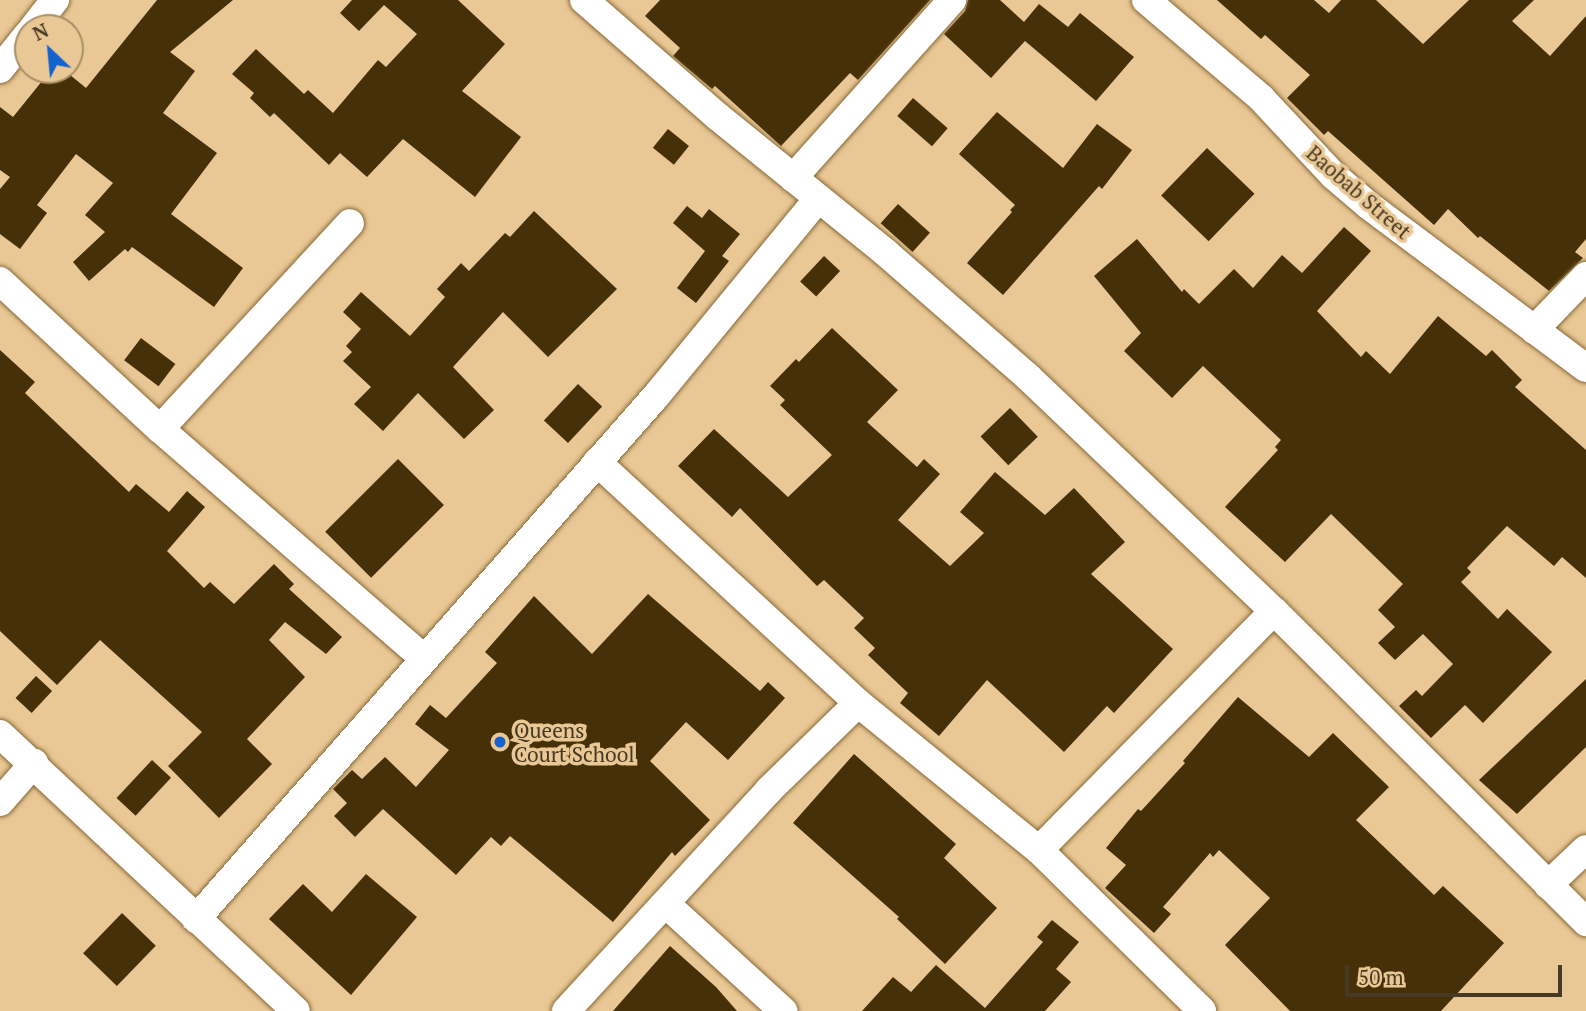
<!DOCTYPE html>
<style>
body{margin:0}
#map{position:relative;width:1586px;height:1011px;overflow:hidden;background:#e9c895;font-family:"PT Serif",serif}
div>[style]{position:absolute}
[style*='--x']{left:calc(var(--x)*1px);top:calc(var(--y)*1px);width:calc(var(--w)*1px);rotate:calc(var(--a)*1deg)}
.building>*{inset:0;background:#463008;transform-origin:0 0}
.roads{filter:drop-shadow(0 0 2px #886a39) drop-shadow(0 0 2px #886a39)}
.minor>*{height:28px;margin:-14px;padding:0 14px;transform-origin:14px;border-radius:14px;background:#fff}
.dots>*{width:19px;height:19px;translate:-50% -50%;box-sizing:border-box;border:4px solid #e9c895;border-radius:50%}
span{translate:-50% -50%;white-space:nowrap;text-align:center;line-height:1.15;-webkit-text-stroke:7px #e9c895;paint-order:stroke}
.street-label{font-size:21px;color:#473924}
.poi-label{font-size:21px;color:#473924}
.left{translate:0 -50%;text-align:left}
.north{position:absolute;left:14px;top:14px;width:70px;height:70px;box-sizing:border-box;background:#e9c895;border:2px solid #a88f68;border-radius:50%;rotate:334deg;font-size:19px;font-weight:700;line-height:28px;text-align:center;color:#473924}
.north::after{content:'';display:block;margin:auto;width:24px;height:32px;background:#1462cc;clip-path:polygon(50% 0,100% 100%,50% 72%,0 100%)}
.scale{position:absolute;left:1345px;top:965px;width:217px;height:32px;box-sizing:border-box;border:4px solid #473924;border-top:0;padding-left:9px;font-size:21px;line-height:24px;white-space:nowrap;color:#473924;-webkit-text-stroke:5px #e9c895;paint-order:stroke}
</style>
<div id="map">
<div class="building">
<i style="clip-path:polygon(157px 0,233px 0,170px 52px,195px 71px,163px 113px,217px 153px,171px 214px,243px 268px,214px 307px,132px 247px,128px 252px,125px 249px,89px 281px,73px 262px,105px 232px,85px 215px,113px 183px,76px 154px,37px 205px,47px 213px,20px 249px,0 234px,0 189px,10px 177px,0 170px,0 107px,13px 117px,51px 70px,64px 70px,86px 88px)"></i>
<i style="clip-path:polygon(352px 0,458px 0,505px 44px,462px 91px,521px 137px,475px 197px,403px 139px,367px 177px,340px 153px,329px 165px,274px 113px,270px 117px,250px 98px,254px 93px,232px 74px,256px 49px,304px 94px,308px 90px,333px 113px,378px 60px,386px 67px,417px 34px,384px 5px,359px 31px,340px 13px)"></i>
<i style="clip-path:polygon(660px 0,930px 0,858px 80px,850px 73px,781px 146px,715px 86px,712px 89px,673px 56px,680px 48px,645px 16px)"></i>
<i style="clip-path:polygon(968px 0,1000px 0,1024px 22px,1039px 4px,1068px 27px,1080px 13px,1134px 57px,1096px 101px,1025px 41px,991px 78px,944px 34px,965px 11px)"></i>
<i style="clip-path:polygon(1217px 0,1314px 0,1329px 13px,1341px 0,1376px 0,1423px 44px,1469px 0,1534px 0,1512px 21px,1550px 56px,1586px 16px,1586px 239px,1575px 252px,1583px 258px,1549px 291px,1480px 236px,1478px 238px,1448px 209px,1434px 225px,1328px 131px,1324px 135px,1287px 98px,1310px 75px,1265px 35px,1261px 39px)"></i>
<i style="left:913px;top:98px;width:46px;height:24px;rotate:41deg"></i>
<i style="clip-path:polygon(997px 112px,1063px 168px,1097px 124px,1132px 150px,1102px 189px,1099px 186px,1003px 295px,967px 263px,1012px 212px,1010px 210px,1015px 205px,959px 154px)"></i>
<i style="left:668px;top:129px;width:27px;height:24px;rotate:39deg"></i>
<i style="left:1207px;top:148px;width:66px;height:66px;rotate:44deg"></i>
<i style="left:898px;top:204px;width:43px;height:26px;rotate:42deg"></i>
<i style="clip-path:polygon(687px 206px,702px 218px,709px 209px,740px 234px,722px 256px,729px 261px,696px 303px,677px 288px,705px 251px,673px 223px)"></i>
<i style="clip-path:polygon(534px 211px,617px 289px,548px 357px,503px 312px,453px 367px,494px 410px,464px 439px,418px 393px,383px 431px,354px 404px,371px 387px,343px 361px,352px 352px,346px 346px,361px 329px,343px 312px,361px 292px,410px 336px,445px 297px,437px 289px,461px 263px,469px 271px,505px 233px,510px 237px)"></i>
<i style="clip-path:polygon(1344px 227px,1371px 251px,1317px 311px,1361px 357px,1366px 351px,1390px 374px,1438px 316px,1486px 356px,1492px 350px,1522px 380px,1515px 387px,1586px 450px,1586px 578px,1562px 557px,1554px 566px,1507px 526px,1467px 568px,1471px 572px,1461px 582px,1498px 619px,1507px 609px,1552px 652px,1483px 723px,1465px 705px,1431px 738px,1399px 706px,1416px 690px,1422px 696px,1453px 664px,1423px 634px,1395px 660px,1378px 643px,1395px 627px,1378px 610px,1403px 584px,1331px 514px,1285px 562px,1225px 507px,1278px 450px,1275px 447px,1281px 440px,1203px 366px,1172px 398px,1124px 351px,1141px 333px,1094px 276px,1137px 239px,1182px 292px,1184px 289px,1199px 304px,1234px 269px,1253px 288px,1282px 255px,1302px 273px)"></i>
<i style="left:824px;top:256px;width:22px;height:35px;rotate:43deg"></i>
<i style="clip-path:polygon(832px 328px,898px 390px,867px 422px,917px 467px,924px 459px,940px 474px,898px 520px,950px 566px,984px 533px,960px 512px,995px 472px,1045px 515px,1074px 488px,1125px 542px,1091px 574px,1173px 649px,1114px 713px,1107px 706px,1064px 752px,987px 680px,939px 736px,900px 703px,908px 693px,868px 655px,875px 648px,854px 628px,864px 618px,824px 580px,817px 586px,740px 508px,732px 517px,678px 466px,714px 429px,788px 497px,832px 455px,780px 405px,785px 400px,770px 386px,796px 359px,799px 362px)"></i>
<i style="left:141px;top:338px;width:43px;height:28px;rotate:37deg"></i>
<i style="clip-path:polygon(0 350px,35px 382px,25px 393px,129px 492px,136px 484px,169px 512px,187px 491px,205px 507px,167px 551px,204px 588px,210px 582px,234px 604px,274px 564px,294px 584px,289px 589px,342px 637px,326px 654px,285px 622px,269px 640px,305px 677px,247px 739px,272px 764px,219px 818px,168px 766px,202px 732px,100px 640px,57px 685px,0 631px)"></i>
<i style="left:578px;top:384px;width:33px;height:50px;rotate:43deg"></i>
<i style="left:1010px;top:408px;width:40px;height:41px;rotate:46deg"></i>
<i style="left:398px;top:459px;width:65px;height:103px;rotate:45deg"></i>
<i style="clip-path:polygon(648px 594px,760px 691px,768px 682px,785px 698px,728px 760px,686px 722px,650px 761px,710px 820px,675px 856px,672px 852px,613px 922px,510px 836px,501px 846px,491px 837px,456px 875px,383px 809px,355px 837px,334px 816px,347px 803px,333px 789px,352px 770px,362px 779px,385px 757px,416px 787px,449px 750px,415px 724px,430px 705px,446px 718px,497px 663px,485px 652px,534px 596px,592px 654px)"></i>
<i style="left:36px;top:676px;width:22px;height:30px;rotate:43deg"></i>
<i style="clip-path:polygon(1586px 679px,1586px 747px,1517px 814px,1479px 780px)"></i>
<i style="clip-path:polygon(1238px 697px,1309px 757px,1333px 733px,1389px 787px,1356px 820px,1434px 895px,1443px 886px,1504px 943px,1441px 1011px,1290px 1011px,1225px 945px,1270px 898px,1219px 850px,1213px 857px,1210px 853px,1163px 907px,1171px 914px,1154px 933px,1105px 888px,1126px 865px,1106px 848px,1138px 809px,1141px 811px,1185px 763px,1183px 761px)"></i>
<i style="clip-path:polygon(854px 754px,956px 844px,944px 858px,997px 908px,945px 964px,897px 919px,899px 917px,793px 823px)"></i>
<i style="left:152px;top:760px;width:26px;height:52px;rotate:43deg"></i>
<i style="clip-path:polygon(366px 874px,417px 917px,351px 995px,269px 919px,303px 884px,332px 912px)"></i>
<i style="left:122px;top:913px;width:47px;height:56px;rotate:44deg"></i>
<i style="clip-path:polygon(1052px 920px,1079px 942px,1056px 969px,1071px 982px,1045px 1011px,862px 1011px,893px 977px,911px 992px,936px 965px,985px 1008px,1043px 942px,1037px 937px)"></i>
<i style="clip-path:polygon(670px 946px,716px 987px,737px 1011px,613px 1011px)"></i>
</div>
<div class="roads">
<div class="minor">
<i style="--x:584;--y:0;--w:176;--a:41.1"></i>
<i style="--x:717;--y:116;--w:218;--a:39"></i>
<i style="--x:886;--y:253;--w:189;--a:41.1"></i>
<i style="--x:1028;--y:377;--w:340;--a:43.6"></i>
<i style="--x:1274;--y:611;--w:441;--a:44.9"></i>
<i style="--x:1146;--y:0;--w:151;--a:40.4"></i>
<i style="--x:1261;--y:98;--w:105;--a:46.9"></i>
<i style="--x:1333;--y:175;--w:46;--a:40.6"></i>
<i style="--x:1368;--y:205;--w:272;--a:36.8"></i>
<i style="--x:33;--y:28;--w:36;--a:-52"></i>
<i style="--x:0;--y:69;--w:45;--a:-51.3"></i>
<i style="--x:793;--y:178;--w:239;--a:-48.2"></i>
<i style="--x:0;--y:281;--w:218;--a:42.8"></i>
<i style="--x:160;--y:429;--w:349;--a:41"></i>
<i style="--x:1534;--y:330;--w:75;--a:-46.1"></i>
<i style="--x:160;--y:429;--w:280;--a:-47.3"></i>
<i style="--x:597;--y:462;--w:355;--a:42.7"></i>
<i style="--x:858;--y:703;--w:233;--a:39.1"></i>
<i style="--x:1039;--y:850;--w:229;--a:44.6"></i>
<i style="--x:0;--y:734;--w:405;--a:43.1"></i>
<i style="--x:0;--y:802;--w:52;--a:-48.9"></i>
<i style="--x:1039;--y:850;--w:335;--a:-45.5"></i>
<i style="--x:1548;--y:885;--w:52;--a:-43.5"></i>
<i style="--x:666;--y:904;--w:159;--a:42.4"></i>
<i style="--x:196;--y:919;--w:697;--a:-48.67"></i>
<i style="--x:656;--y:396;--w:255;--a:-50.6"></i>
<i style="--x:566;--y:1011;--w:300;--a:-47.4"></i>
<i style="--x:769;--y:790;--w:124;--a:-44.3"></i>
</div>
</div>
<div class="dots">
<i style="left:500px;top:742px;background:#1462cc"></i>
</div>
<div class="street-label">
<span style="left:1359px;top:192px;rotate:41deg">Baobab Street</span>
</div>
<div class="poi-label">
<span class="left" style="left:514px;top:742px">Queens<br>Court School</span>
</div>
<div class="north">N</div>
<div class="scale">50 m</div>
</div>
